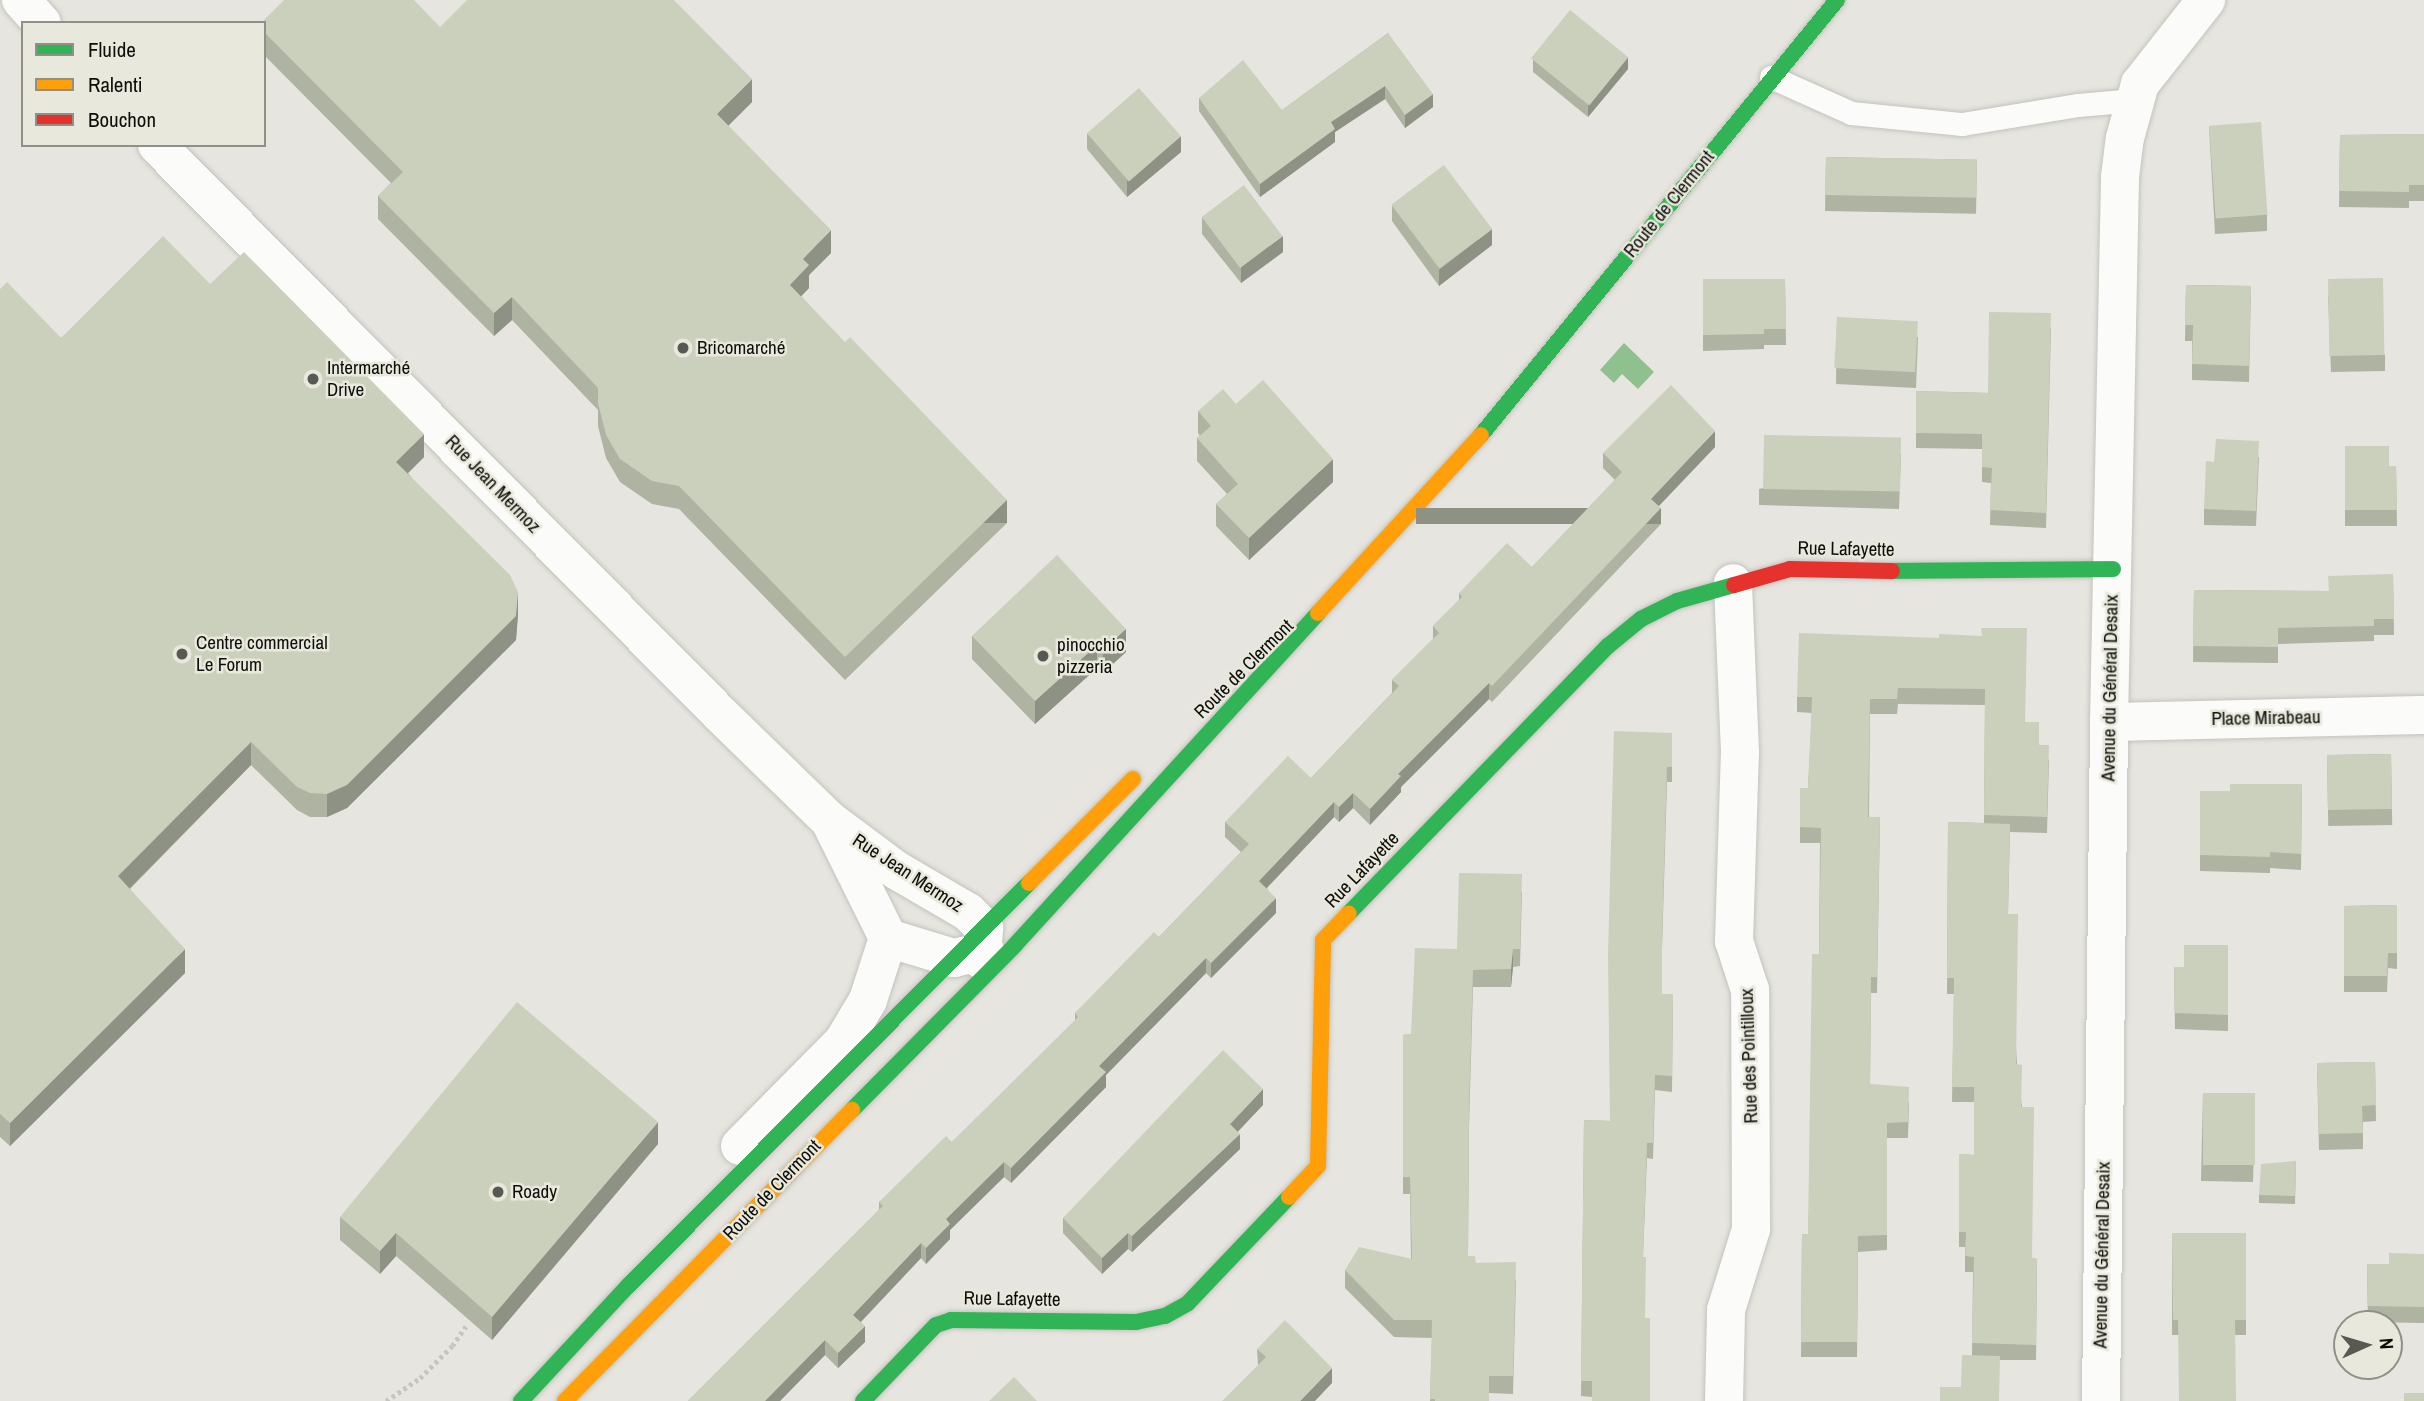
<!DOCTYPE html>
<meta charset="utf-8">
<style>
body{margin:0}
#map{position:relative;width:2424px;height:1401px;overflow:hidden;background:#e6e5df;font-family:"Archivo Narrow",sans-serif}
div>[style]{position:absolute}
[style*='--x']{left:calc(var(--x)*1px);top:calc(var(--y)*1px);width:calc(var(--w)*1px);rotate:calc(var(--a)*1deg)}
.water>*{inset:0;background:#8fc18e}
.path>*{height:4.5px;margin-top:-2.25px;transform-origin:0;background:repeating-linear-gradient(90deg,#c5c5c3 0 3.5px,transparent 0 7px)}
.roads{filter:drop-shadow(0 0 2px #c4c3be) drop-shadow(0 0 2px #c4c3be)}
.lane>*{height:23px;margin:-11.5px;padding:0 11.5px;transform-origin:11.5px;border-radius:11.5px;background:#fbfbfa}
.street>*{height:38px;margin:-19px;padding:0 19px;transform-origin:19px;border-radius:19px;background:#fbfbfa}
.fast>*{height:16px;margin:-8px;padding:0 8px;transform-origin:8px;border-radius:8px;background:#30b455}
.slow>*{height:16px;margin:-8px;padding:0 8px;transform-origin:8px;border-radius:8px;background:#ff9f0a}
.jam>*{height:16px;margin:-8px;padding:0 8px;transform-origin:8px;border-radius:8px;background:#e5322d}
.wall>*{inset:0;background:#aeb3a2;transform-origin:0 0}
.shaded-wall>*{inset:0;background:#8d9284;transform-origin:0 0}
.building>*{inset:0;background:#cad0bc;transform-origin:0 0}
.dots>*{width:19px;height:19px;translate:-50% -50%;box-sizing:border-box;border:4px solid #e9e8dc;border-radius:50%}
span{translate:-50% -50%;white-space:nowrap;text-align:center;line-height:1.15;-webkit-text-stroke:5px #e9e8dc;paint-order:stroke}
.street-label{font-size:19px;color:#0d0d09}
.poi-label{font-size:19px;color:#0d0d09}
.left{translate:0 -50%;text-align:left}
.legend{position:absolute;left:21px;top:21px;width:245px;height:126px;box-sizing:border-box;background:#e9e8dc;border:2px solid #919088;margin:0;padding:9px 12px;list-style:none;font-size:21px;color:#0d0d09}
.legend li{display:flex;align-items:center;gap:14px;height:35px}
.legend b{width:35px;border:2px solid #919088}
.north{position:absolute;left:2333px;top:1310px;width:70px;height:70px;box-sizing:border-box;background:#e9e8dc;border:2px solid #919088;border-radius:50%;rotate:86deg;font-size:19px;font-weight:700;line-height:28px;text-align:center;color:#0d0d09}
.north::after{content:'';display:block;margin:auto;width:24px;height:32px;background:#595954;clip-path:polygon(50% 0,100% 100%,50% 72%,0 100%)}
</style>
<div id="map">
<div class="water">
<i style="clip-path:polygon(1624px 343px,1654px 372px,1638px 389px,1622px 374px,1614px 383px,1600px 370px)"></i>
</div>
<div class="path">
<i style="--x:386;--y:1401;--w:41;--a:-34.1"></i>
<i style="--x:420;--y:1378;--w:45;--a:-45"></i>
<i style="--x:452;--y:1346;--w:24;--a:-55"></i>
</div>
<div class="roads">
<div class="lane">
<i style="--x:1771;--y:77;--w:88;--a:24.2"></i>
<i style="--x:1851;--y:113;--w:112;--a:5.7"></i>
<i style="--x:1962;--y:124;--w:118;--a:-9.3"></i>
<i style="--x:2078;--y:105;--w:57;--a:-5"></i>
</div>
<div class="street">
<i style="--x:21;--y:0;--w:31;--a:48"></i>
<i style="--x:157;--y:145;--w:799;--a:45.3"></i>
<i style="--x:719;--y:713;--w:153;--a:44.2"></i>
<i style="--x:829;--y:820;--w:84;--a:36.7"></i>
<i style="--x:896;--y:870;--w:83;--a:30.3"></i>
<i style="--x:968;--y:912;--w:23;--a:45"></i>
<i style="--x:984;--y:928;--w:32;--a:94"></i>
<i style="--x:2109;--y:722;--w:315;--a:-1.3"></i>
<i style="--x:832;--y:825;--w:126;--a:63.6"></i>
<i style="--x:888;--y:938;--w:69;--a:16.9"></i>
<i style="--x:954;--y:958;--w:32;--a:-13"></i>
<i style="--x:740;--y:1146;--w:146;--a:-45.3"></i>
<i style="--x:843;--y:1042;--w:49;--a:-59.2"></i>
<i style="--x:868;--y:1000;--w:65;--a:-72.1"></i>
<i style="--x:1724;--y:1401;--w:91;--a:-88.7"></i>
<i style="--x:1726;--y:1310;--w:85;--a:-72.8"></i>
<i style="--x:1751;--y:1229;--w:239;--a:-90.2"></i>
<i style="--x:1750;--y:990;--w:52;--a:-108.1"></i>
<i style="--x:1734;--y:941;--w:189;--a:-88.2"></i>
<i style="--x:1740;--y:752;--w:169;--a:-92.4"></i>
<i style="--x:2101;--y:1401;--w:679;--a:-89.32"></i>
<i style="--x:2109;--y:722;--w:545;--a:-88.84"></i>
<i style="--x:2120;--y:177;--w:39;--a:-83"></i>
<i style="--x:2125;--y:138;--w:56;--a:-74.5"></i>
<i style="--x:2140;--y:84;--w:107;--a:-51.8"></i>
</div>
<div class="fast">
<i style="--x:1481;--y:435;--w:562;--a:-50.7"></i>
<i style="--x:1892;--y:571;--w:221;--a:-0.5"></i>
<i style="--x:1349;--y:913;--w:372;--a:-45.9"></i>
<i style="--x:1608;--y:646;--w:43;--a:-39.3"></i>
<i style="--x:1641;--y:619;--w:40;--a:-26.6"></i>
<i style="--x:1677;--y:601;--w:59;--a:-15.7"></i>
<i style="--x:852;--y:1110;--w:232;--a:-45.3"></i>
<i style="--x:1015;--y:945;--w:449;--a:-47.6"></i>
<i style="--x:521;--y:1401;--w:157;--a:-47.1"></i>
<i style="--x:628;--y:1286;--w:569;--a:-45.14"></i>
<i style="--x:863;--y:1401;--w:105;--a:-46.2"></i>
<i style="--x:936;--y:1325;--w:16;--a:-18"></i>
<i style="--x:951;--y:1320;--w:185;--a:0.6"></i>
<i style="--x:1136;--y:1322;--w:30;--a:-12"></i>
<i style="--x:1165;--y:1316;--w:26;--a:-29"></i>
<i style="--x:1188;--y:1303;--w:146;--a:-46.4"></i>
</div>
<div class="slow">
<i style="--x:1318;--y:613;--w:241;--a:-47.5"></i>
<i style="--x:1029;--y:883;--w:147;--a:-45"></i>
<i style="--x:1289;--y:1197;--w:42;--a:-46.9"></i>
<i style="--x:1318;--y:1166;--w:226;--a:-88.7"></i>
<i style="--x:1323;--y:940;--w:37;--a:-46"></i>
<i style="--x:565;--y:1401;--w:409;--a:-45.4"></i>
</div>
<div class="jam">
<i style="--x:1734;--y:585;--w:58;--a:-15.9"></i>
<i style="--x:1790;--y:569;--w:102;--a:1.1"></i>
</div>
</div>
<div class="wall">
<i style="clip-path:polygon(264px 23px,752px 102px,728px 126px,831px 253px,809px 275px,809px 288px,801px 296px,1007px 523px,845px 680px,679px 509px,652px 504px,620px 482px,606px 458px,598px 426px,598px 410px,512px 320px,494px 336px,378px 219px,378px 196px,391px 183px,264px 55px)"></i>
<i style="clip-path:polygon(1388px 33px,1433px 107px,1405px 128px,1385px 99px,1335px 132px,1335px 142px,1260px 197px,1199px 111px,1199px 98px,1282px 110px)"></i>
<i style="clip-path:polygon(1533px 60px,1628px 69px,1588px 117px,1533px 72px)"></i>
<i style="clip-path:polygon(2209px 126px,2267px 215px,2267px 231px,2215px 234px)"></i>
<i style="clip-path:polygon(1087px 134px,1181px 152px,1127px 197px,1087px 149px)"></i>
<i style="clip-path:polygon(2424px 134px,2424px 201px,2409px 201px,2409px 208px,2339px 207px,2340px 135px)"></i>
<i style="left:1826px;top:157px;width:151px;height:54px;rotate:1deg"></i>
<i style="clip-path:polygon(1392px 206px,1492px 245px,1439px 286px,1392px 221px)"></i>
<i style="clip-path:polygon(1202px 218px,1283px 252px,1241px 283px,1202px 234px)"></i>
<i style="clip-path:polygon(1703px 279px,1785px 279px,1786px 345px,1764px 345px,1764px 349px,1703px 351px)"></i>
<i style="clip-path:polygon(210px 284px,424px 457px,408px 473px,518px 615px,516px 640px,347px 808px,327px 817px,310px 817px,297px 810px,251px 765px,130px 889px,185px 973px,10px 1146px,0 1137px,0 289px,61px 338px)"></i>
<i style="clip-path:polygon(2186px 285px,2251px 286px,2249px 382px,2192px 380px,2192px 341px,2185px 341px)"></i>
<i style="clip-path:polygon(2328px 295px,2385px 355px,2385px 371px,2331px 372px)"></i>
<i style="clip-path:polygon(1837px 317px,1918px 337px,1916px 388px,1836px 384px)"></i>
<i style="clip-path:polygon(2051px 328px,2046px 528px,1990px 525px,1991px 483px,1982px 482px,1982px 449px,1916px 448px,1916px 391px,1988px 393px)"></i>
<i style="clip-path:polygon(1236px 404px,1333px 482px,1249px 560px,1216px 526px,1216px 504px,1227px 494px,1197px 461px,1197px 438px,1200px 436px,1198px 433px,1198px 411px)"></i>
<i style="clip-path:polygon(2345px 446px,2389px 466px,2396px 466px,2397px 526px,2345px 526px)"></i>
<i style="clip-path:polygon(1715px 447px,1659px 506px,1661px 524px,1492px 702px,1489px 699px,1401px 787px,1401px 792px,1370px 825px,1353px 808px,1339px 822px,1334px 817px,1267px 888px,1276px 913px,1211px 978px,1206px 973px,1106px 1075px,1106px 1087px,1011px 1183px,1004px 1177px,950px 1230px,950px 1239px,926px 1264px,921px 1258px,861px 1322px,865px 1342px,838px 1368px,825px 1355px,780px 1401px,688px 1401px,879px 1210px,879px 1202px,952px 1142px,1075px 1021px,1075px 1013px,1159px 937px,1241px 852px,1225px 837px,1225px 822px,1311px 778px,1392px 693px,1392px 680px,1433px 639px,1433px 626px,1459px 600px,1459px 593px,1532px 567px,1615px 480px,1603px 468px,1603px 453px)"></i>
<i style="clip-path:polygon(1901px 454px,1899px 509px,1759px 505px,1759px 489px)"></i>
<i style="clip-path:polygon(2259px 457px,2256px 526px,2204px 525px,2204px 509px,2214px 462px)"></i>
<i style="clip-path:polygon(2393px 574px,2394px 635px,2374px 635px,2374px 641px,2278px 644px,2278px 663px,2193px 662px,2194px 590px,2328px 591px)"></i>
<i style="clip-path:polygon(1126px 629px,1126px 652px,1103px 673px,1097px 668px,1035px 724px,972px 659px,972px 636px)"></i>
<i style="clip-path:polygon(1939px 638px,2025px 722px,2049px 760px,2047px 833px,2010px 832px,2008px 914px,2017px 1064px,2022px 1107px,2032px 1258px,2037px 1259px,2036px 1360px,2000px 1360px,1961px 1387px,1972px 1355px,1973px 1272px,1965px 1272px,1965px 1247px,1959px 1247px,1959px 1154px,1974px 1155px,1974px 1102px,1952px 1102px,1954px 994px,1947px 994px,1948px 822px,1984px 823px,1985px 705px,1898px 704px,1897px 714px,1870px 714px,1869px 817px,1880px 817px,1877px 993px,1871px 993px,1870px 1084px,1909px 1102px,1908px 1138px,1887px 1138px,1887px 1250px,1858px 1252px,1857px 1357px,1801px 1357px,1802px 1234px,1808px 1234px,1819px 954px,1820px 843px,1800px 843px,1800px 788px,1808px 788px,1812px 713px,1797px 712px,1797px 697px)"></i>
<i style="clip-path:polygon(1672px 733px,1672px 782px,1667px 782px,1662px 950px,1662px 994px,1673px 994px,1672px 1092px,1655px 1090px,1653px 1159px,1647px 1158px,1643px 1257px,1592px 1397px,1581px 1396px,1584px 1120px,1610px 1121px)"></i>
<i style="left:2391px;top:754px;width:71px;height:64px;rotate:89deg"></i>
<i style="clip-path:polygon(2302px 784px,2301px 870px,2270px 868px,2270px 873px,2200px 871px,2200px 791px,2230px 791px)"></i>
<i style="clip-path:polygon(1522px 891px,1520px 966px,1513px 967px,1511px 987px,1473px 987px,1469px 1127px,1468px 1256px,1476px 1263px,1516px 1280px,1513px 1394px,1489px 1393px,1489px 1401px,1430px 1401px,1432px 1338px,1394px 1337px,1345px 1288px,1345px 1270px,1411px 1259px,1410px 1194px,1403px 1194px,1403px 1035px,1411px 1034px)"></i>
<i style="clip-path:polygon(2397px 905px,2397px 969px,2388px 968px,2387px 992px,2344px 992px,2344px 906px)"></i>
<i style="clip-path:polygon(2228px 945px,2228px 1031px,2175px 1029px,2174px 967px,2184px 967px)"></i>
<i style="clip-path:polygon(2375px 1062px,2376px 1121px,2363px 1122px,2363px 1149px,2319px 1150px,2317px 1063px)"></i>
<i style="clip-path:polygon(2203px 1093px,2255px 1109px,2253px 1182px,2201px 1181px)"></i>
<i style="clip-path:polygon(1263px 1105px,1238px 1131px,1240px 1149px,1132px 1252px,1128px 1249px,1102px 1274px,1063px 1233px,1063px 1218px)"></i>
<i style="clip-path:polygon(658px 1144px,492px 1340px,396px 1256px,380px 1274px,340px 1240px,340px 1217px)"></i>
<i style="clip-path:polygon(2296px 1161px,2295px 1204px,2259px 1203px,2259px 1195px)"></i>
<i style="left:2172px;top:1233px;width:74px;height:102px"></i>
<i style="clip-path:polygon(2424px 1254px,2424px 1323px,2368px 1322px,2367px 1264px,2389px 1264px)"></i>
<i style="clip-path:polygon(1257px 1349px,1332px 1383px,1258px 1365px)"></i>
</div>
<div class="shaded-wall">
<i style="clip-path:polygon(1628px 57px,1628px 69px,1588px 117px,1588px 104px)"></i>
<i style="clip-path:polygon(752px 79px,752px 102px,717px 137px,717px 114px)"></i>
<i style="clip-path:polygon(1385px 86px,1385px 99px,1335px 132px,1335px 142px,1260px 197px,1260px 184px,1331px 122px)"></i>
<i style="clip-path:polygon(1433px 94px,1433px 107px,1405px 128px,1405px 115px)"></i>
<i style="clip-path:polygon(1181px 136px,1181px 152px,1127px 197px,1127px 181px)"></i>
<i style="clip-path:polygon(1492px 229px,1492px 245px,1439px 286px,1439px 270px)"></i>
<i style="clip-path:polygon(831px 230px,831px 253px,809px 275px,809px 288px,790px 308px,790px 285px,803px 259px)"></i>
<i style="clip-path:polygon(1283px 236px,1283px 252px,1241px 283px,1241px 267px)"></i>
<i style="clip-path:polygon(512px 297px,512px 320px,494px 336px,494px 313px)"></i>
<i style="clip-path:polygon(1715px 431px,1715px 447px,1651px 514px,1651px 499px)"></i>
<i style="clip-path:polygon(424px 434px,424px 457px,396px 485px,396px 462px)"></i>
<i style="clip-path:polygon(1333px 459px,1333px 482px,1249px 560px,1249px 538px)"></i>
<i style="left:1007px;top:500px;width:23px;height:226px;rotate:90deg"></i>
<i style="left:1661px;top:508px;width:16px;height:245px;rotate:90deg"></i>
<i style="clip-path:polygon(518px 592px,518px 615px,516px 640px,347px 808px,327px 817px,327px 794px)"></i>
<i style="clip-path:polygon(1126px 629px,1126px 652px,1103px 673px,1103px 650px)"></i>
<i style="clip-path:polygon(1097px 645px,1097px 668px,1035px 724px,1035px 701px)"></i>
<i style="clip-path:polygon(1489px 683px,1489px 699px,1401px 787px,1401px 792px,1370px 825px,1370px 809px,1398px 774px)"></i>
<i style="clip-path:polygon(251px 742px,251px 765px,118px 900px,118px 876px)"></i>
<i style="clip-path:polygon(1353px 793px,1353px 808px,1339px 822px,1339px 807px)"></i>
<i style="clip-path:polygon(1334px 802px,1334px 817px,1259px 896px,1259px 881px)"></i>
<i style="clip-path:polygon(1276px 898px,1276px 913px,1211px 978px,1211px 963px)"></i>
<i style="clip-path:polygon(185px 949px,185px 973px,10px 1146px,10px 1123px)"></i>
<i style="clip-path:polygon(1513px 949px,1513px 967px,1511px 987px,1511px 969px)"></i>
<i style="clip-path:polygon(1206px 958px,1206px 973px,1106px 1075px,1106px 1087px,1011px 1183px,1011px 1168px,1099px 1066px)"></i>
<i style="clip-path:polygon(1263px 1089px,1263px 1105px,1230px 1140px,1230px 1124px)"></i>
<i style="clip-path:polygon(658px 1122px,658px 1144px,492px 1340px,492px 1317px)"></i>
<i style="clip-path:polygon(1240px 1134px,1240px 1149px,1132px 1252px,1132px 1236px)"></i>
<i style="clip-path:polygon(1004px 1162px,1004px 1177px,950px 1230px,950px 1239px,926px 1264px,926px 1248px,946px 1219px)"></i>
<i style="clip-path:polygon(396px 1233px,396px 1256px,380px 1274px,380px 1251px)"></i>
<i style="clip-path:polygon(1128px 1233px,1128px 1249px,1102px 1274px,1102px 1258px)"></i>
<i style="clip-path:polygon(921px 1243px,921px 1258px,853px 1330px,853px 1315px)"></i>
<i style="clip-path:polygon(865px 1326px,865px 1342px,838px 1368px,838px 1353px)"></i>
<i style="clip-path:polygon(825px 1340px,825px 1355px,780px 1401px,765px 1401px)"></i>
<i style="clip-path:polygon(1332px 1368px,1332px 1383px,1315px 1401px,1300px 1401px)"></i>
</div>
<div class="building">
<i style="clip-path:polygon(284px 0,414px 0,440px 27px,467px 0,674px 0,752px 79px,717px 114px,831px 230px,803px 259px,809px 265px,790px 285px,845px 342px,850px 337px,1007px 500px,845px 657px,679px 486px,652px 481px,620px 459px,606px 435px,598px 403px,598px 388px,512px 297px,494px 313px,378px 196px,403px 172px,264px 32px,264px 23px,261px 23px)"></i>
<i style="left:1570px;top:10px;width:75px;height:62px;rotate:39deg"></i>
<i style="clip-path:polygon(1388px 33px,1433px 94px,1405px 115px,1385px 86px,1331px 122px,1335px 129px,1260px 184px,1199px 98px,1243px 60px,1282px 110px)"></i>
<i style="left:1139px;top:88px;width:64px;height:69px;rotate:49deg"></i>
<i style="left:2261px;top:122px;width:93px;height:52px;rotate:86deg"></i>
<i style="clip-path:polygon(2424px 134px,2424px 185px,2409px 185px,2409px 192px,2339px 191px,2340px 135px)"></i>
<i style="left:1826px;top:157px;width:151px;height:38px;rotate:1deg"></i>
<i style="left:1444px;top:165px;width:80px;height:66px;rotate:53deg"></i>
<i style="left:1244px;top:185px;width:64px;height:53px;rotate:53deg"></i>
<i style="clip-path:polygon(163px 236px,210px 284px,244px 252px,424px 434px,396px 462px,510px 575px,518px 592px,516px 616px,347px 785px,327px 794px,310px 793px,297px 787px,251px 742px,118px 876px,185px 949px,10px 1123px,0 1114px,0 289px,7px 282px,61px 338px)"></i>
<i style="left:2383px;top:278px;width:77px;height:55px;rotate:89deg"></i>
<i style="clip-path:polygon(1703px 279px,1785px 279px,1786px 329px,1764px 329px,1764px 334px,1703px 335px)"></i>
<i style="clip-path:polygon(2186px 285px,2251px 286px,2249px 366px,2192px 364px,2193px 325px,2185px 325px)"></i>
<i style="clip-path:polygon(1989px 312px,2051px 313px,2046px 513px,1990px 510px,1992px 468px,1982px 467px,1982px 434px,1916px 433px,1916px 391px,1988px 393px)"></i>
<i style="left:1837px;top:317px;width:81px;height:51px;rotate:3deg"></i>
<i style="clip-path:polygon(1263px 380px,1333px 459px,1249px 538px,1216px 504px,1238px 484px,1197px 438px,1211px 426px,1198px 411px,1223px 389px,1236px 404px)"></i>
<i style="clip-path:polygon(1671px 385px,1715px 431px,1651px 499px,1661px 508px,1492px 686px,1489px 683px,1398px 774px,1401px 776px,1370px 809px,1353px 793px,1339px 807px,1334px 802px,1259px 881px,1276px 898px,1211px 963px,1206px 958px,1099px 1066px,1106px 1072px,1011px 1168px,1004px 1162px,946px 1219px,950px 1224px,926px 1248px,921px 1243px,853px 1315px,865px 1326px,838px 1353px,825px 1340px,765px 1401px,688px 1401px,883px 1206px,879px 1202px,946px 1136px,952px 1142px,1078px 1017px,1075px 1013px,1154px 932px,1159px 937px,1249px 844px,1225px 822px,1288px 756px,1311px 778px,1399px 686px,1392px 680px,1439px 633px,1433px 626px,1462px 597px,1459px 593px,1507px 543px,1532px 567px,1622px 472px,1603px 453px)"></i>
<i style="left:1764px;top:435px;width:137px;height:54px;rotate:1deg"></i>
<i style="clip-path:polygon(2216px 439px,2259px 441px,2256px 511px,2204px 509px,2206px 461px,2214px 462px)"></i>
<i style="clip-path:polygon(2345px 446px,2389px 446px,2389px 466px,2396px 466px,2397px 510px,2345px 510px)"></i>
<i style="clip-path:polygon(1057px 555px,1126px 629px,1103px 650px,1097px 645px,1035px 701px,972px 636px)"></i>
<i style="clip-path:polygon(2393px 574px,2394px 619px,2374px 619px,2374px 626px,2278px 628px,2278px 647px,2193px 646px,2194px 590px,2329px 591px,2328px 576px)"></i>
<i style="clip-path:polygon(1981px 628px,2027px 628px,2025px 722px,2039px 722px,2039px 745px,2049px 745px,2047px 817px,1984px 815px,1985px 689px,1898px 688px,1897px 699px,1870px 699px,1868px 817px,1880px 817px,1877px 977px,1871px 977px,1870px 1084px,1909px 1087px,1908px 1122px,1887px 1123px,1887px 1235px,1858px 1236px,1857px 1342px,1801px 1342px,1802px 1234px,1808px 1234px,1812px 954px,1819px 954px,1821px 828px,1800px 827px,1800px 788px,1808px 788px,1812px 697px,1797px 697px,1799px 633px,1939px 638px,1939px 634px,1982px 636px)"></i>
<i style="clip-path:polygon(1614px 731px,1672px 733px,1672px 767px,1667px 767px,1662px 940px,1662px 994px,1673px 994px,1672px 1076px,1655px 1075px,1653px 1143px,1647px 1143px,1643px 1257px,1646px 1257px,1645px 1318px,1650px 1318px,1650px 1401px,1592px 1401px,1592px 1381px,1581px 1381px,1584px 1120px,1610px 1121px,1608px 956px)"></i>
<i style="left:2391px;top:754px;width:55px;height:64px;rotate:89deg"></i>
<i style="clip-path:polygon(2230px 784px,2302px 784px,2301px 854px,2270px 852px,2270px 857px,2200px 855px,2200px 791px,2230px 791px)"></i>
<i style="clip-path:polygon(1948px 822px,2010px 824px,2008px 914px,2018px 914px,2016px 1064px,2022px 1065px,2021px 1107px,2034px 1107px,2032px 1258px,2037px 1259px,2036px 1345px,1972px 1343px,1974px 1257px,1965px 1256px,1966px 1232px,1959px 1232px,1959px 1154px,1974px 1155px,1974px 1087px,1952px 1087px,1954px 978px,1947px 978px)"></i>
<i style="clip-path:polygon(1459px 873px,1522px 874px,1520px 949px,1513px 949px,1511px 969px,1473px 970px,1469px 1110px,1468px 1256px,1475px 1256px,1476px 1263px,1516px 1262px,1513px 1376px,1489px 1376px,1489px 1401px,1435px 1401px,1435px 1399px,1430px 1399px,1432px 1320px,1394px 1320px,1345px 1270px,1359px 1247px,1412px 1259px,1410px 1177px,1403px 1177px,1403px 1035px,1411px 1034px,1415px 948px,1457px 949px)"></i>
<i style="clip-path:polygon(2397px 905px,2397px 953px,2388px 953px,2387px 976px,2344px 976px,2344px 906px)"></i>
<i style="clip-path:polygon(2184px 945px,2228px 945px,2228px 1015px,2175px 1013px,2174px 967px,2184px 967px)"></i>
<i style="clip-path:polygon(517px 1002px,658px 1122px,492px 1317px,396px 1233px,380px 1251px,340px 1217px)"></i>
<i style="clip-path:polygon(1223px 1050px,1263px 1089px,1230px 1124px,1240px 1134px,1132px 1236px,1128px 1233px,1102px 1258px,1063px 1218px)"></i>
<i style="clip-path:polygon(2375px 1062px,2376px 1105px,2362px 1106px,2363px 1133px,2319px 1134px,2317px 1063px)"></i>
<i style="left:2203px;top:1093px;width:52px;height:72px"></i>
<i style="clip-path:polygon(2296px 1161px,2295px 1196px,2259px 1195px,2261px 1164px)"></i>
<i style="clip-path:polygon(2172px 1233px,2246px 1233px,2246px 1320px,2235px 1320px,2236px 1401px,2179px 1401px,2178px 1320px,2173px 1320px)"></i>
<i style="clip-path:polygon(2389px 1253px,2424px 1254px,2424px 1307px,2368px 1306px,2367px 1264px,2389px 1264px)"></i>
<i style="clip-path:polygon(1285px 1320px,1332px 1368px,1300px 1401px,1222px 1401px,1266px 1357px,1257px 1349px)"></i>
<i style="clip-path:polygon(1962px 1355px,2000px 1356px,1999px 1401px,1940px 1401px,1940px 1387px,1961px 1387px)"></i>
<i style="clip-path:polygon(1014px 1377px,1037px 1401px,989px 1401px)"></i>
<i style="left:2404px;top:1393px;width:20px;height:8px"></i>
</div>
<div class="dots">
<i style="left:683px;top:348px;background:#595954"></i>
<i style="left:313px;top:379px;background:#595954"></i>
<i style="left:182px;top:654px;background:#595954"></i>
<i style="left:1043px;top:656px;background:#595954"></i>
<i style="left:498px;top:1192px;background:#595954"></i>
</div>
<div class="street-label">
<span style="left:1669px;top:204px;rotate:-51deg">Route de Clermont</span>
<span style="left:493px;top:484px;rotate:46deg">Rue Jean Mermoz</span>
<span style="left:1846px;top:549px;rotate:1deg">Rue Lafayette</span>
<span style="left:1244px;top:669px;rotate:-45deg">Route de Clermont</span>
<span style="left:2110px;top:688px;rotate:-89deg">Avenue du Général Desaix</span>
<span style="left:2266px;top:718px;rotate:-1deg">Place Mirabeau</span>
<span style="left:1362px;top:870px;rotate:-46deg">Rue Lafayette</span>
<span style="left:908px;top:873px;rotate:33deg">Rue Jean Mermoz</span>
<span style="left:1749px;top:1056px;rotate:-92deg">Rue des Pointilloux</span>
<span style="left:772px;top:1190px;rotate:-46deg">Route de Clermont</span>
<span style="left:2102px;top:1255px;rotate:-89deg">Avenue du Général Desaix</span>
<span style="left:1012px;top:1299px;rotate:1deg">Rue Lafayette</span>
</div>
<div class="poi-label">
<span class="left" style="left:697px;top:348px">Bricomarché</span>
<span class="left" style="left:327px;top:379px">Intermarché<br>Drive</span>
<span class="left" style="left:196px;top:654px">Centre commercial<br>Le Forum</span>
<span class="left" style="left:1057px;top:656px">pinocchio<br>pizzeria</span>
<span class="left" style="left:512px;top:1192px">Roady</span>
</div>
<ul class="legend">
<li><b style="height:9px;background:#30b455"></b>Fluide</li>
<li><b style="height:9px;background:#ff9f0a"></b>Ralenti</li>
<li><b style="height:9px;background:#e5322d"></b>Bouchon</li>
</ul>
<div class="north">N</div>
</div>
